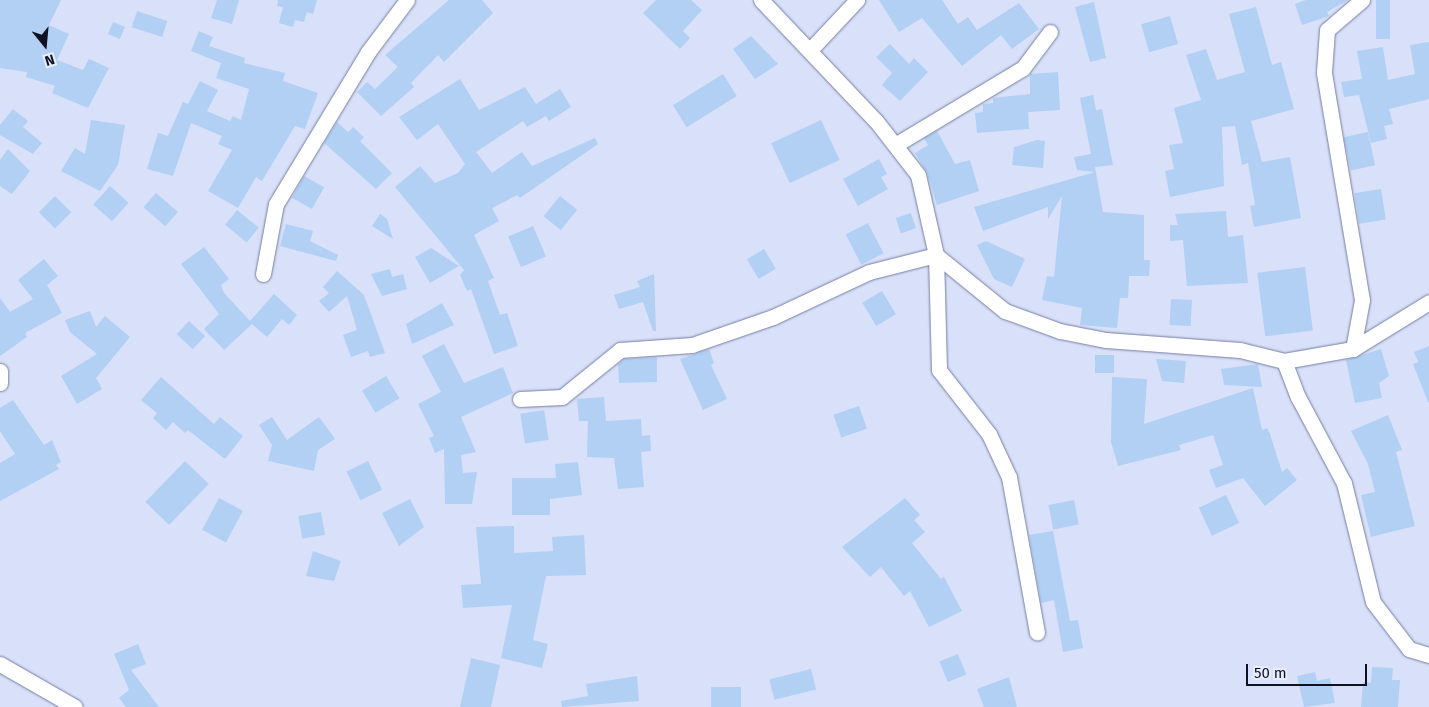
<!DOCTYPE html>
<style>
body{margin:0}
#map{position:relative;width:1429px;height:707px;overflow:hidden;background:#d9e0f9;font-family:"Fira Sans",sans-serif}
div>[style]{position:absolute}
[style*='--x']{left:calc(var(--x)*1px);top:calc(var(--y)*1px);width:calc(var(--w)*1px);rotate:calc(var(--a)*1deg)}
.building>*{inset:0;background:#b1d0f3;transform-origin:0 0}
.roads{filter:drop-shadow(0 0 1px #737ea3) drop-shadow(0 0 1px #737ea3)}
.street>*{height:15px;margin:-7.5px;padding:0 7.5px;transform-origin:7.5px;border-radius:7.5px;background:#fff}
span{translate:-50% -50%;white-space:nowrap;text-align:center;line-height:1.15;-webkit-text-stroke:4px #e8eeff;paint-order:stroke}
.north{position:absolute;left:20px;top:20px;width:50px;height:50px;-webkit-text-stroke:4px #e8eeff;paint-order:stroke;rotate:163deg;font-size:14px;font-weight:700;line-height:20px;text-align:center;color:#0f1220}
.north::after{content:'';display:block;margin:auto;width:18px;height:22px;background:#0f1220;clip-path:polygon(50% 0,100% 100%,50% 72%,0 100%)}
.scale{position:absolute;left:1246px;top:664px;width:121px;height:22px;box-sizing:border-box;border:2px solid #0f1220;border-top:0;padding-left:6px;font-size:15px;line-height:18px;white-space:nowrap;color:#0f1220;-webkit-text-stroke:4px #e8eeff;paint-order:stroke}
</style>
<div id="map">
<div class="building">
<i style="clip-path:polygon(0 0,61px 0,49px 25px,69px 34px,57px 60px,83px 70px,89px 59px,109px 68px,88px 108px,52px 93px,55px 86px,26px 77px,27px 72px,0 68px)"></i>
<i style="clip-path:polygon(217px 0,239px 0,232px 24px,211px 18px)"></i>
<i style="clip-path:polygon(278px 0,317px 0,313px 14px,307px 12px,304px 22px,295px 20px,293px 27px,279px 23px,283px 7px,277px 6px)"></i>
<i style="clip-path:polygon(449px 0,482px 0,493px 13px,444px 62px,438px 55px,411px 83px,414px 87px,381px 116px,357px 92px,367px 82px,375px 89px,398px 67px,385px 55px)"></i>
<i style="clip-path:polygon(656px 0,691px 0,702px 10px,683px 31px,690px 38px,680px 49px,643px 13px)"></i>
<i style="clip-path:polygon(879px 0,942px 0,958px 24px,968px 17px,977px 30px,1019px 3px,1039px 29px,1012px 49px,1001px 35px,962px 66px,922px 18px,899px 32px)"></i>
<i style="clip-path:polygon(1306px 0,1348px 0,1327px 12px,1329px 16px,1302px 25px,1295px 4px)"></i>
<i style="left:1376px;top:0;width:14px;height:39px"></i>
<i style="clip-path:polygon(1094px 2px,1106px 58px,1090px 62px,1075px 7px)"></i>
<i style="clip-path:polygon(1256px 7px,1272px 65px,1281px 62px,1294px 109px,1251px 121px,1262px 162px,1290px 157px,1301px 218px,1254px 227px,1250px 206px,1255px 205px,1248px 163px,1242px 165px,1235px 126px,1222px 127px,1224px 186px,1170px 197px,1165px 171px,1174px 169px,1169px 145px,1183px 143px,1174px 108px,1201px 100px,1186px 55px,1206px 49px,1217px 80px,1245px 72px,1229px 14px)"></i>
<i style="left:137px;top:11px;width:32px;height:17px;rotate:18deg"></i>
<i style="left:1170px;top:16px;width:29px;height:30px;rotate:74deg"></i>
<i style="left:113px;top:22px;width:13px;height:13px;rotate:23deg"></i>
<i style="clip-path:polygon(199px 31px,213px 37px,209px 46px,245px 58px,244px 63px,285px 73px,283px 81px,318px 93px,305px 129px,295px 126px,262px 181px,256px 177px,238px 208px,208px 191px,232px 150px,218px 144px,222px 136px,191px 123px,173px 176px,147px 169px,158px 133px,168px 136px,183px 102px,188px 104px,200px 81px,218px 90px,207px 111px,230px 121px,233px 116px,241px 120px,249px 89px,216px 78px,221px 63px,191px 51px)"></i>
<i style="clip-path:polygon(751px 36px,778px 64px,755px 79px,733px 49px)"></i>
<i style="clip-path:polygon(1429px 42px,1429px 99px,1389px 109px,1393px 124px,1384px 126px,1387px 139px,1371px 143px,1359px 95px,1344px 97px,1341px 82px,1362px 79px,1357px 51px,1383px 47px,1388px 80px,1415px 74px,1410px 45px)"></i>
<i style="clip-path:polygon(890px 44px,909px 64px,914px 58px,928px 72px,900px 101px,882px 85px,892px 73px,876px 57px)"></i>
<i style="clip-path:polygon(1058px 72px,1060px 110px,1028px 112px,1029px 129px,977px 133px,975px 113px,983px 112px,983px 104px,993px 103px,993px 98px,1030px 94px,1030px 74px)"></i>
<i style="left:723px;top:74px;width:26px;height:59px;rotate:58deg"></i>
<i style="clip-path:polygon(460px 79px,479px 110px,525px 87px,536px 104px,560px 89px,571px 107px,549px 121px,546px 116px,527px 127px,523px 121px,476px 152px,492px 173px,522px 152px,532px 166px,595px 138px,598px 144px,520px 198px,517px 195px,492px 208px,499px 221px,474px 235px,494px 278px,488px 281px,500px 315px,507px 313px,518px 346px,494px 354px,471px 289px,467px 291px,460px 275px,464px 270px,395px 187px,420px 166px,435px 183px,458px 173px,465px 164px,438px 124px,417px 140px,399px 117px)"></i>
<i style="clip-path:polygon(1093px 95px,1096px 110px,1102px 109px,1113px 165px,1095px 167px,1103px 212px,1144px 215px,1144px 260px,1150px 260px,1149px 276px,1129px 276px,1128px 298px,1120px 298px,1117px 328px,1080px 325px,1082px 308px,1042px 300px,1047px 276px,1054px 277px,1062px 196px,1048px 219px,1048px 207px,983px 231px,974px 207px,1095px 172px,1077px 170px,1074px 157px,1091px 154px,1080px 98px)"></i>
<i style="clip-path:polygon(13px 109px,28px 121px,23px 127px,42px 143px,33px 154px,0 135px,0 125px)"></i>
<i style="clip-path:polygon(91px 120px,125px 125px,118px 165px,100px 191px,61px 171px,75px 148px,85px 154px)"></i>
<i style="left:821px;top:120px;width:44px;height:55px;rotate:65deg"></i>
<i style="clip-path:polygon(337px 122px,348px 132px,353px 127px,364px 137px,360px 141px,392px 173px,376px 189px,324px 143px)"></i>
<i style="clip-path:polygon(937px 131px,955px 164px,970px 160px,979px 191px,937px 205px,927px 173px,915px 153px,928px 145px,924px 138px)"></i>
<i style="left:1368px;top:132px;width:34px;height:25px;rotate:78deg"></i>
<i style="clip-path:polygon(1037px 140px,1045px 141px,1043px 168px,1012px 165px,1014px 147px)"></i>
<i style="clip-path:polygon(8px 149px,30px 171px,12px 194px,0 186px,0 160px)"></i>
<i style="clip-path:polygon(879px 159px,887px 174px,881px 177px,888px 189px,858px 206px,843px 179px)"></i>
<i style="left:304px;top:176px;width:23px;height:25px;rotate:29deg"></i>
<i style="left:110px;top:186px;width:25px;height:25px;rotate:42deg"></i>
<i style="left:1381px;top:189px;width:31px;height:27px;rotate:81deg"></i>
<i style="left:156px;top:193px;width:29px;height:19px;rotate:41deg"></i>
<i style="left:55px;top:196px;width:23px;height:23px;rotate:45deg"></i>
<i style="left:560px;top:196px;width:22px;height:26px;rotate:39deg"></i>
<i style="left:237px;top:210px;width:28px;height:19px;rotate:39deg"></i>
<i style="clip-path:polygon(1226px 211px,1228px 237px,1243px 235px,1248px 283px,1187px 286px,1183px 240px,1170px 241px,1170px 225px,1178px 225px,1175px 214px)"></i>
<i style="left:911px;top:213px;width:16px;height:16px;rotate:72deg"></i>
<i style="clip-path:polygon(380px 214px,387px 219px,393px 239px,372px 226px)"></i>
<i style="left:868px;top:223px;width:34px;height:25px;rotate:63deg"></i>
<i style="clip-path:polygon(286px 224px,313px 231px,310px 241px,338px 255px,336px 261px,280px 246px)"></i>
<i style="left:533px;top:226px;width:33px;height:27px;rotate:67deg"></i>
<i style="clip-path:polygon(986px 241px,1025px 259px,1012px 287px,994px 279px,977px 245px)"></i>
<i style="clip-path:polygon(204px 247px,229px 279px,221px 285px,224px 293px,250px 321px,274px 294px,297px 315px,289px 325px,282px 319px,267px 337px,252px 324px,224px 350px,204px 329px,219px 314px,181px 264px)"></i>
<i style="clip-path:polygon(431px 248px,459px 266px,430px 283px,415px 257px)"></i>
<i style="left:764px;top:249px;width:23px;height:20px;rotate:59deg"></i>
<i style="clip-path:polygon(44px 259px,58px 276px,47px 285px,62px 313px,25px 333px,27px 337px,0 356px,0 298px,10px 312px,33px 299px,18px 280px)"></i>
<i style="left:1305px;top:267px;width:64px;height:48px;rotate:83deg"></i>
<i style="clip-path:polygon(390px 269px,392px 277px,403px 274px,407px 289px,382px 296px,371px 274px)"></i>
<i style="clip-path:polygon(337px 271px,364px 295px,385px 353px,370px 357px,368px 351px,351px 357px,343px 335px,357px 330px,347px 296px,329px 312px,319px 301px,329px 293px,323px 287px)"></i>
<i style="clip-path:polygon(654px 274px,656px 331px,653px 331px,643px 302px,619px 309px,614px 295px,640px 287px,637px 281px)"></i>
<i style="left:882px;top:291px;width:27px;height:23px;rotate:59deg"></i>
<i style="left:1171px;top:299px;width:21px;height:26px;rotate:3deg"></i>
<i style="clip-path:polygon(442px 303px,454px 325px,412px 344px,406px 324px)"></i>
<i style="clip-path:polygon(90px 311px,96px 327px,105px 316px,130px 337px,96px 378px,102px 389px,77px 404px,61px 376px,97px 354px,70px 332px,65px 320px)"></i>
<i style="left:189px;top:321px;width:22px;height:18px;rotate:43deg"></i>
<i style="clip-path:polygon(444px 344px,464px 383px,503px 367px,513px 393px,461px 417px,476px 452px,461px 455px,463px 473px,477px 472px,472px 504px,445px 504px,444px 449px,435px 453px,429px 438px,434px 436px,418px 404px,441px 392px,422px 356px)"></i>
<i style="clip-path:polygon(1429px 346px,1429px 402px,1428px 402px,1413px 364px,1418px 362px,1414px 352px)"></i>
<i style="clip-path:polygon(709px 349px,714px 363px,711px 365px,727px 399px,703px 410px,680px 359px)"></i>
<i style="clip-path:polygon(1381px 349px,1389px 376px,1379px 383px,1382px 398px,1355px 403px,1346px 360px)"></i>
<i style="left:1095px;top:355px;width:19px;height:18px"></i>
<i style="clip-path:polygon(657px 357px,657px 382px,619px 383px,618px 364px,624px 359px)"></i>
<i style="clip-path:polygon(1156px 359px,1186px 361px,1184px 383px,1162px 381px)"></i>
<i style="clip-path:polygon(1258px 364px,1262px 387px,1224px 385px,1221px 369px)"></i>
<i style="left:386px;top:376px;width:26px;height:28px;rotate:59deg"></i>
<i style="clip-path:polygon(161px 377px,214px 424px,220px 417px,243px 436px,225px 459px,188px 430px,185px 433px,173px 422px,166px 430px,153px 418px,157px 413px,141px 400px)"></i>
<i style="clip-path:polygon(1112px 377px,1147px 379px,1144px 424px,1253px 388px,1262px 430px,1267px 428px,1270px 434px,1282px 472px,1287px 468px,1297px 480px,1265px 506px,1243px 478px,1216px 488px,1209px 470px,1223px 465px,1213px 435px,1179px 445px,1181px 450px,1118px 466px,1111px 442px)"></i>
<i style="clip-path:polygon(604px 397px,606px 421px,641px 419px,642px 436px,650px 435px,651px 451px,641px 452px,644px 487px,618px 489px,614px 458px,587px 457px,588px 421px,579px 421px,577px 399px)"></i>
<i style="clip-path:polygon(13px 400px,44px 445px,52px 440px,61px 462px,56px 465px,59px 469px,0 501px,0 463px,15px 454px,0 431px,0 408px)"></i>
<i style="left:859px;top:406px;width:24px;height:27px;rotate:71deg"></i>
<i style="left:544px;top:410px;width:30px;height:24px;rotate:81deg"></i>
<i style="clip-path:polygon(1388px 415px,1402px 450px,1396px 452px,1415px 526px,1371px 537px,1361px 495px,1375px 492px,1368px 464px,1351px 431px)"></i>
<i style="clip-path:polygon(272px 417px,287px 440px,319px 417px,335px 439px,318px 450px,314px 471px,268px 461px,272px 445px,259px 425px)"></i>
<i style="left:185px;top:461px;width:33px;height:57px;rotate:44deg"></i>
<i style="left:368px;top:461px;width:32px;height:24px;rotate:64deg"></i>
<i style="clip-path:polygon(578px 462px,582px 495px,550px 499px,550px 515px,512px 515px,512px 478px,556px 478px,555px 464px)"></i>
<i style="left:1226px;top:495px;width:31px;height:30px;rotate:65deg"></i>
<i style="left:219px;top:498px;width:27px;height:36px;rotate:28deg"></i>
<i style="clip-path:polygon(905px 498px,920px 515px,914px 520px,925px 532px,912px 543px,941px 579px,944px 577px,962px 611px,929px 627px,910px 591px,904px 596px,881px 567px,870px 577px,842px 547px)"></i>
<i style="clip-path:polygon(410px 499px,424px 527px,399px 546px,382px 513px)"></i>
<i style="left:1074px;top:500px;width:25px;height:26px;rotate:79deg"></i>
<i style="left:321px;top:512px;width:23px;height:23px;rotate:80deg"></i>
<i style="clip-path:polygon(514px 526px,514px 553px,553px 551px,552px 537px,584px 535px,586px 575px,546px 576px,533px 640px,548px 644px,542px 668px,501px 658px,512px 605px,463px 608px,461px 585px,481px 584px,476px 527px)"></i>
<i style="clip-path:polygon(1053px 531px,1070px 621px,1078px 620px,1083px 648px,1063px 652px,1054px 600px,1041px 603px,1029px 535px)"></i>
<i style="clip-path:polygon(313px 551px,341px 561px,334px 581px,306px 576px)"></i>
<i style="clip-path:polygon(138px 644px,146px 664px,131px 670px,159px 707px,126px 707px,119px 698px,129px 690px,114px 654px)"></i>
<i style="left:958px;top:654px;width:22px;height:20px;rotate:68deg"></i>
<i style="clip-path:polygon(471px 658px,500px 665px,491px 707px,460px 707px)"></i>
<i style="clip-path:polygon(1372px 667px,1393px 668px,1392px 680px,1400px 680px,1398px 707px,1361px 707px,1363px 682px,1371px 683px)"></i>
<i style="left:811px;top:669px;width:21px;height:43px;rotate:76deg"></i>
<i style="clip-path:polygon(1315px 672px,1317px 681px,1330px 678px,1335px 703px,1304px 707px,1297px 676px)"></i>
<i style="clip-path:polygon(637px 676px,639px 701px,562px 707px,561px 701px,588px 696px,586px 684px)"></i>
<i style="clip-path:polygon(1009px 677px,1017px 707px,984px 707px,977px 689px)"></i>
<i style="left:711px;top:687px;width:30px;height:20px"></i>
</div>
<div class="roads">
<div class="street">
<i style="--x:761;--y:0;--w:167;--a:46.5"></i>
<i style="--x:876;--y:121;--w:68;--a:52.1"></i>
<i style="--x:918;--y:175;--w:82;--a:77.3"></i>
<i style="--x:936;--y:255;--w:89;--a:39.1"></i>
<i style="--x:1005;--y:311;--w:59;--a:20"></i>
<i style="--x:1060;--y:331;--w:47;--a:11.1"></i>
<i style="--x:1106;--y:340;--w:134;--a:4.3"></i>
<i style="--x:1240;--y:350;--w:45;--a:14"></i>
<i style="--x:1284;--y:361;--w:39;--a:69"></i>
<i style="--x:1298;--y:397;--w:98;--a:61.9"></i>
<i style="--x:1344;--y:483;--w:122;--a:76.3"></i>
<i style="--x:1373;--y:602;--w:59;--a:52.5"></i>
<i style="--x:1409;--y:649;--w:21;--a:17"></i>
<i style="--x:810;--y:50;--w:69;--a:-46.8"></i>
<i style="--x:895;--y:145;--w:149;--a:-31"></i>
<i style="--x:1023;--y:68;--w:45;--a:-53.1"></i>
<i style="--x:263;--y:274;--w:71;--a:-79.5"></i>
<i style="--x:276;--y:204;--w:178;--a:-58.8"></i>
<i style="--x:368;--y:52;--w:65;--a:-53.1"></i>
<i style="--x:1353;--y:349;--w:50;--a:-79.6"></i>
<i style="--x:1362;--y:300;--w:231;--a:-99.5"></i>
<i style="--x:1324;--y:72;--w:42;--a:-85.9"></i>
<i style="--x:1327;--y:30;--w:46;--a:-40.6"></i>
<i style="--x:1284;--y:361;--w:70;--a:-9.9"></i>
<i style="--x:1353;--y:349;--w:89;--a:-31.7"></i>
<i style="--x:0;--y:371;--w:12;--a:90"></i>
<i style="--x:520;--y:399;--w:42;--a:-2.7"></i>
<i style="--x:562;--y:397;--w:75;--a:-39"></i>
<i style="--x:620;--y:350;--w:72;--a:-4"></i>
<i style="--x:692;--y:345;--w:86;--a:-19.1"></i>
<i style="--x:773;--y:317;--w:106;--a:-25.1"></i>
<i style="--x:869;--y:272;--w:69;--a:-14.2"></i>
<i style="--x:936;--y:255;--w:115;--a:88.5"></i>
<i style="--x:939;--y:370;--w:81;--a:52"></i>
<i style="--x:989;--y:434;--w:47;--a:65.1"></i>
<i style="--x:1009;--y:477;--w:158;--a:79.8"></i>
<i style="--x:0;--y:664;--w:86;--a:29.8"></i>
</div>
</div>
<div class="north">N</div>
<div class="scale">50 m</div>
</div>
